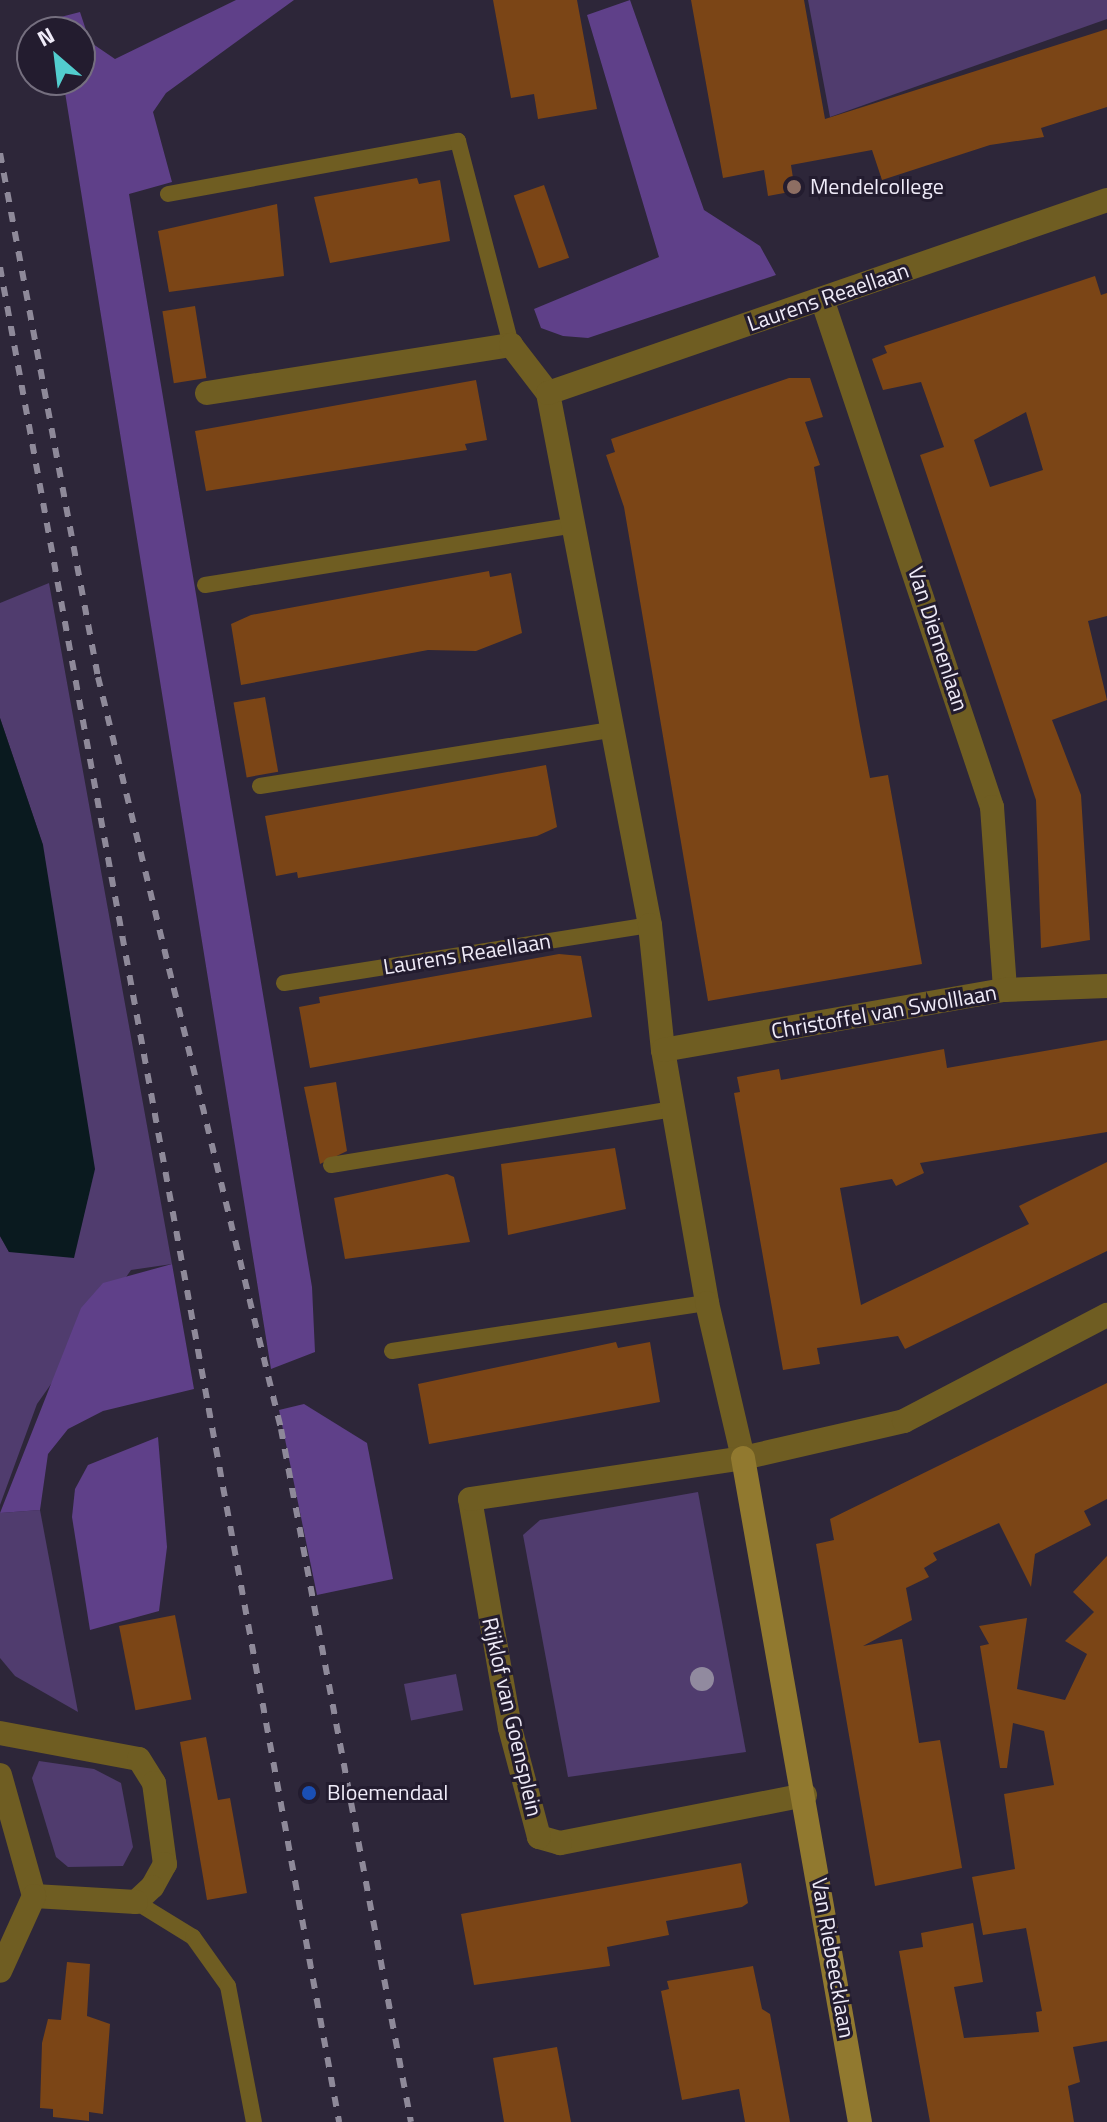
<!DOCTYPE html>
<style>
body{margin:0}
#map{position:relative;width:1107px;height:2122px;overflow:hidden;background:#2d2639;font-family:"Titillium Web",sans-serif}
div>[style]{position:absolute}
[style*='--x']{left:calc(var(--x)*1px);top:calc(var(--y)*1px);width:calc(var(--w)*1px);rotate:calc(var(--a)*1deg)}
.green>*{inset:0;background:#503c6e;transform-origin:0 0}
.forest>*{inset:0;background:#5f4089}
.water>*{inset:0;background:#0a1a1f}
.building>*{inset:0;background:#7b4516;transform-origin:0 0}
.lane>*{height:16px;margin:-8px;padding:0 8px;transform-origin:8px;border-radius:8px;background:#6f5d22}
.street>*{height:24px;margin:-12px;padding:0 12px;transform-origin:12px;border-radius:12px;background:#6f5d22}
.secondary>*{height:24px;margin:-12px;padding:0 12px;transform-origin:12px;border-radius:12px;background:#91792f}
.rail>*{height:6px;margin-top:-3px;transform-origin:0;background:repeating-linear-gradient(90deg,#8e8999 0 10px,transparent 0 20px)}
.trees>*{width:24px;height:24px;margin:-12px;border-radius:50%;background:#918a9f}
.dots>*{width:22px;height:22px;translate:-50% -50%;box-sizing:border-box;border:4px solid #231c2f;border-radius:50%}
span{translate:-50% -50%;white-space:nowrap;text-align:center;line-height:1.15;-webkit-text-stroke:6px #231c2f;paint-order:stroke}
.poi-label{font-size:22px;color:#efebf8}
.left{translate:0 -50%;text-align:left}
.street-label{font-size:22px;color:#efebf8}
.north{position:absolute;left:16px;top:16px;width:80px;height:80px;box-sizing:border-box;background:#231c2f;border:2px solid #756f7f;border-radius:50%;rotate:332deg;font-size:22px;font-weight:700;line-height:32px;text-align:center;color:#efebf8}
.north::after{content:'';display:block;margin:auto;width:28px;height:36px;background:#52cdce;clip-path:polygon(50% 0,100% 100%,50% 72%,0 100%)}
</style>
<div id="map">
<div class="green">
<i style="clip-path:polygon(808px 0,1107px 0,1107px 19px,830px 117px)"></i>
<i style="clip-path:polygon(49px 583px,172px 1264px,131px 1270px,37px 1404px,0 1505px,0 1236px,9px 1252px,43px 845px,0 718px,0 603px)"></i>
<i style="clip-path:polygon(698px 1492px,746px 1752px,568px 1777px,523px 1535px,540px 1520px)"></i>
<i style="clip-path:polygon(40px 1510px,78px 1712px,15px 1676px,0 1658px,0 1513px)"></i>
<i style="left:456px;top:1674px;width:37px;height:53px;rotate:79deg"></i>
<i style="clip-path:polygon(39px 1761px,94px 1769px,121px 1783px,133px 1847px,123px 1866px,68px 1867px,56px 1857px,32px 1778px)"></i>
</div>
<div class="forest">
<i style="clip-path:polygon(236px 0,294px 0,166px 93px,153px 112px,172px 182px,129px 194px,312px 1287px,315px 1352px,271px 1369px,63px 80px,80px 80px,80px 32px,55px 32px,53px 19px,80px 12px,90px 42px,115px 59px)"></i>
<i style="clip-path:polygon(630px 0,704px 210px,760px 246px,776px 275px,588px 338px,563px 336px,541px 328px,534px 309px,659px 257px,587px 15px)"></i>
<i style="clip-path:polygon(172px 1264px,194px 1389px,103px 1411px,68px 1429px,48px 1454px,40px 1510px,0 1513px,81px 1308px,103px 1283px)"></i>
<i style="clip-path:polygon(304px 1404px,367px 1443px,393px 1579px,317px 1595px,279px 1410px)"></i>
<i style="clip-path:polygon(158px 1437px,167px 1547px,159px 1611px,90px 1630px,72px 1517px,75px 1489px,88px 1465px)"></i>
</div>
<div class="water">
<i style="clip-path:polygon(0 718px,43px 845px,95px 1169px,74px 1258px,9px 1252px,0 1236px)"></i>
</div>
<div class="building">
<i style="clip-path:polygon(493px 0,577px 0,597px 109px,538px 119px,534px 94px,511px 98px)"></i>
<i style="clip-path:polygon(691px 0,804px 0,825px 119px,1107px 29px,1107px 107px,1041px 128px,1044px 137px,990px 145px,882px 180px,872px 150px,791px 165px,795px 191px,768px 196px,764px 170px,723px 178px)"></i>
<i style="clip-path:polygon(417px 178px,419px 184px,440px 180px,450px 241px,330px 263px,314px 197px)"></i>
<i style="left:544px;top:185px;width:77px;height:32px;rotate:71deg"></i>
<i style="clip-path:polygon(277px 204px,284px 276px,169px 292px,158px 231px)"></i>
<i style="clip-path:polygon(evenodd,1095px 276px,1101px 295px,1107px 293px,1107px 616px,1088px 621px,1107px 700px,1052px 720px,1081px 795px,1090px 940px,1041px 948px,1036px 800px,920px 455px,944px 447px,921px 382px,883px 390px,872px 359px,887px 353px,884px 346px,1095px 276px,1026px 412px,1043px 470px,990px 487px,974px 440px,1026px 412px)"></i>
<i style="left:195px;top:306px;width:73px;height:33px;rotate:81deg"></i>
<i style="clip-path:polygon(789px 378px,810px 378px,823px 417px,805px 422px,820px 465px,814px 467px,860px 726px,870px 778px,888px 775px,922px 964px,708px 1001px,624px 507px,606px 455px,615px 452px,611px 439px)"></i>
<i style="clip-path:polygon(476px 380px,487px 440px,465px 444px,467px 450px,206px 491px,195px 431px)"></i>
<i style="clip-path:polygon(489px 571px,490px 577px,511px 573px,522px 633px,476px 651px,428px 650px,241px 685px,231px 624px,251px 615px)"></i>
<i style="left:265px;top:697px;width:76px;height:32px;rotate:80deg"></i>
<i style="clip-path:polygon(546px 765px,557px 827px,537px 836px,298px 878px,297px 872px,276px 876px,265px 816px)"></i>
<i style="clip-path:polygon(559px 954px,581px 956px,592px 1017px,310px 1068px,299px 1007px,320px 1003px,319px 997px)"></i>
<i style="clip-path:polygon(1107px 1040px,1107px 1132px,920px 1163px,924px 1173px,896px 1186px,892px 1179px,840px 1188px,861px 1305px,1029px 1224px,1019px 1206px,1107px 1162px,1107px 1251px,905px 1349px,898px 1336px,817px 1348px,820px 1364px,783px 1370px,734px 1093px,740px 1092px,737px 1077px,779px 1069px,781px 1080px,944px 1049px,947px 1068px)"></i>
<i style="clip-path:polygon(336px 1082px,347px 1151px,320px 1164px,304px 1087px)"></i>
<i style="clip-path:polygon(615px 1148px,626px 1209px,508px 1235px,501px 1164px)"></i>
<i style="clip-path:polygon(447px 1174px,454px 1177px,470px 1242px,345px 1259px,334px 1198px)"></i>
<i style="clip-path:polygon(616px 1342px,618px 1348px,650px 1342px,660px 1402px,429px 1444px,418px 1384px)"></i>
<i style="clip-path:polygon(1107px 1383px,1107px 1499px,1084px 1511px,1091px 1525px,1035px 1554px,1031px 1587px,999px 1523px,933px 1553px,937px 1560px,924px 1568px,929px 1577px,906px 1588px,912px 1620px,863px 1646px,902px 1639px,919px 1743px,940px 1740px,962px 1868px,875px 1886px,816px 1544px,834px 1540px,830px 1519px)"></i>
<i style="clip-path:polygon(1107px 1556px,1107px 2041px,1073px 2047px,1080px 2082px,1068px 2086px,1074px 2122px,930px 2122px,899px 1951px,923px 1947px,921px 1933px,973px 1923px,983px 1982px,954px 1987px,964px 2038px,1039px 2032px,1036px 2012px,1042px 2011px,1026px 1928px,983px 1935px,972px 1877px,1015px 1869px,1004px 1794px,1054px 1785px,1044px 1731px,1013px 1723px,1007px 1768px,1000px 1768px,980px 1646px,989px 1644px,979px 1626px,1027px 1618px,1017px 1689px,1065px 1700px,1087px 1654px,1065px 1641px,1094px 1612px,1073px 1592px)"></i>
<i style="left:175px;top:1615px;width:86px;height:57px;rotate:79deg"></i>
<i style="clip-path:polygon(206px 1737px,218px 1800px,230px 1798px,247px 1893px,207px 1900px,180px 1742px)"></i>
<i style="clip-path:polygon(741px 1863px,748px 1903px,742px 1907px,666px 1921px,669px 1935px,607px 1947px,610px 1966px,474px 1985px,461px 1914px)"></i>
<i style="clip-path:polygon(67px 1962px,90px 1964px,87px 2016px,110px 2024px,103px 2114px,89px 2112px,89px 2121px,53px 2117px,53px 2109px,40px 2108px,42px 2043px,48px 2019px,61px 2020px)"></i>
<i style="clip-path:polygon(753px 1966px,762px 2009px,770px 2014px,790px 2122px,745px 2122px,739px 2089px,682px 2100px,661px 1991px,669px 1989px,667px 1981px)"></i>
<i style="clip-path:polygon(557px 2047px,571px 2122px,504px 2122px,493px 2058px)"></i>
</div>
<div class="lane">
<i style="--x:168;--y:194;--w:295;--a:-10.4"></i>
<i style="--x:458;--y:141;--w:211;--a:75.4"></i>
<i style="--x:205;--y:585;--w:376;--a:-9.2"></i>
<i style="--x:260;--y:786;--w:360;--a:-9.1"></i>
<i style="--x:284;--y:983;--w:371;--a:-9"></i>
<i style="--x:331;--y:1165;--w:348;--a:-9.3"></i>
<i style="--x:392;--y:1351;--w:319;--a:-8.7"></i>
<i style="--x:136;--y:1902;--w:67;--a:31.6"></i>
<i style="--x:193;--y:1937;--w:60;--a:54.5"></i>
<i style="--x:228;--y:1986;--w:138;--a:79.2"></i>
</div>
<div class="street">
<i style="--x:822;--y:299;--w:536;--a:71.5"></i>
<i style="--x:992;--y:807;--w:183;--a:85.9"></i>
<i style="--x:207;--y:393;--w:308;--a:-9"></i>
<i style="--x:511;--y:345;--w:61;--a:52.4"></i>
<i style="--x:548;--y:393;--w:542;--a:79.15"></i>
<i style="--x:650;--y:925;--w:126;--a:84.1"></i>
<i style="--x:663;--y:1050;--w:257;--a:80.1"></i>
<i style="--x:707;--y:1303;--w:159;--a:76.9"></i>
<i style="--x:548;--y:393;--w:591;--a:-19.05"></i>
<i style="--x:663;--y:1050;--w:347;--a:-10"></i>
<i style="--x:1005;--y:990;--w:102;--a:-2.2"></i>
<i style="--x:0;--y:1733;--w:141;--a:10.6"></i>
<i style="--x:139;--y:1759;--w:28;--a:58"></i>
<i style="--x:154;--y:1783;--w:82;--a:82.3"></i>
<i style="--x:165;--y:1864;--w:26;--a:119"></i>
<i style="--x:152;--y:1887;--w:22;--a:137"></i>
<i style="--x:136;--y:1902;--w:102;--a:-176.6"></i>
<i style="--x:0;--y:1775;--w:126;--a:74.3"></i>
<i style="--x:34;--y:1896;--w:82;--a:114.4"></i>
<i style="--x:805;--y:1795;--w:250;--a:168.9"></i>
<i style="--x:560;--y:1843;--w:22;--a:-164"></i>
<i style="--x:539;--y:1837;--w:113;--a:-104.9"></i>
<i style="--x:510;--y:1728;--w:232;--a:-99.9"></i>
<i style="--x:470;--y:1499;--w:276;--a:-8.5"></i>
<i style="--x:743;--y:1458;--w:165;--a:-12.9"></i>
<i style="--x:904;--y:1421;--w:229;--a:-27.6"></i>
</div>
<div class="secondary">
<i style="--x:743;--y:1458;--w:674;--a:80.01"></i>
</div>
<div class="rail">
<i style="--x:0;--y:153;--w:533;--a:79.41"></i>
<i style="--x:98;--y:677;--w:774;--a:76.32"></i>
<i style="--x:281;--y:1429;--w:705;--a:79.38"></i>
<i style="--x:0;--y:267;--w:1886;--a:79.64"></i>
</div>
<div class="trees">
<i style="left:702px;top:1679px"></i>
</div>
<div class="dots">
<i style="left:794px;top:187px;background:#8d6e63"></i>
<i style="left:309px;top:1793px;background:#1a4fb4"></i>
</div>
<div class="poi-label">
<span class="left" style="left:810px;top:187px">Mendelcollege</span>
<span class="left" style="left:327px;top:1793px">Bloemendaal</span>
</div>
<div class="street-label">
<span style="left:828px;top:297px;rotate:-19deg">Laurens Reaellaan</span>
<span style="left:938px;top:639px;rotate:72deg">Van Diemenlaan</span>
<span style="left:467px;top:954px;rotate:-9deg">Laurens Reaellaan</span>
<span style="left:884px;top:1012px;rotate:-10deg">Christoffel van Swolllaan</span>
<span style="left:512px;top:1717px;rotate:77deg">Rijklof van Goensplein</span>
<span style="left:833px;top:1958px;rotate:80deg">Van Riebeecklaan</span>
</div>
<div class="north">N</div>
</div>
